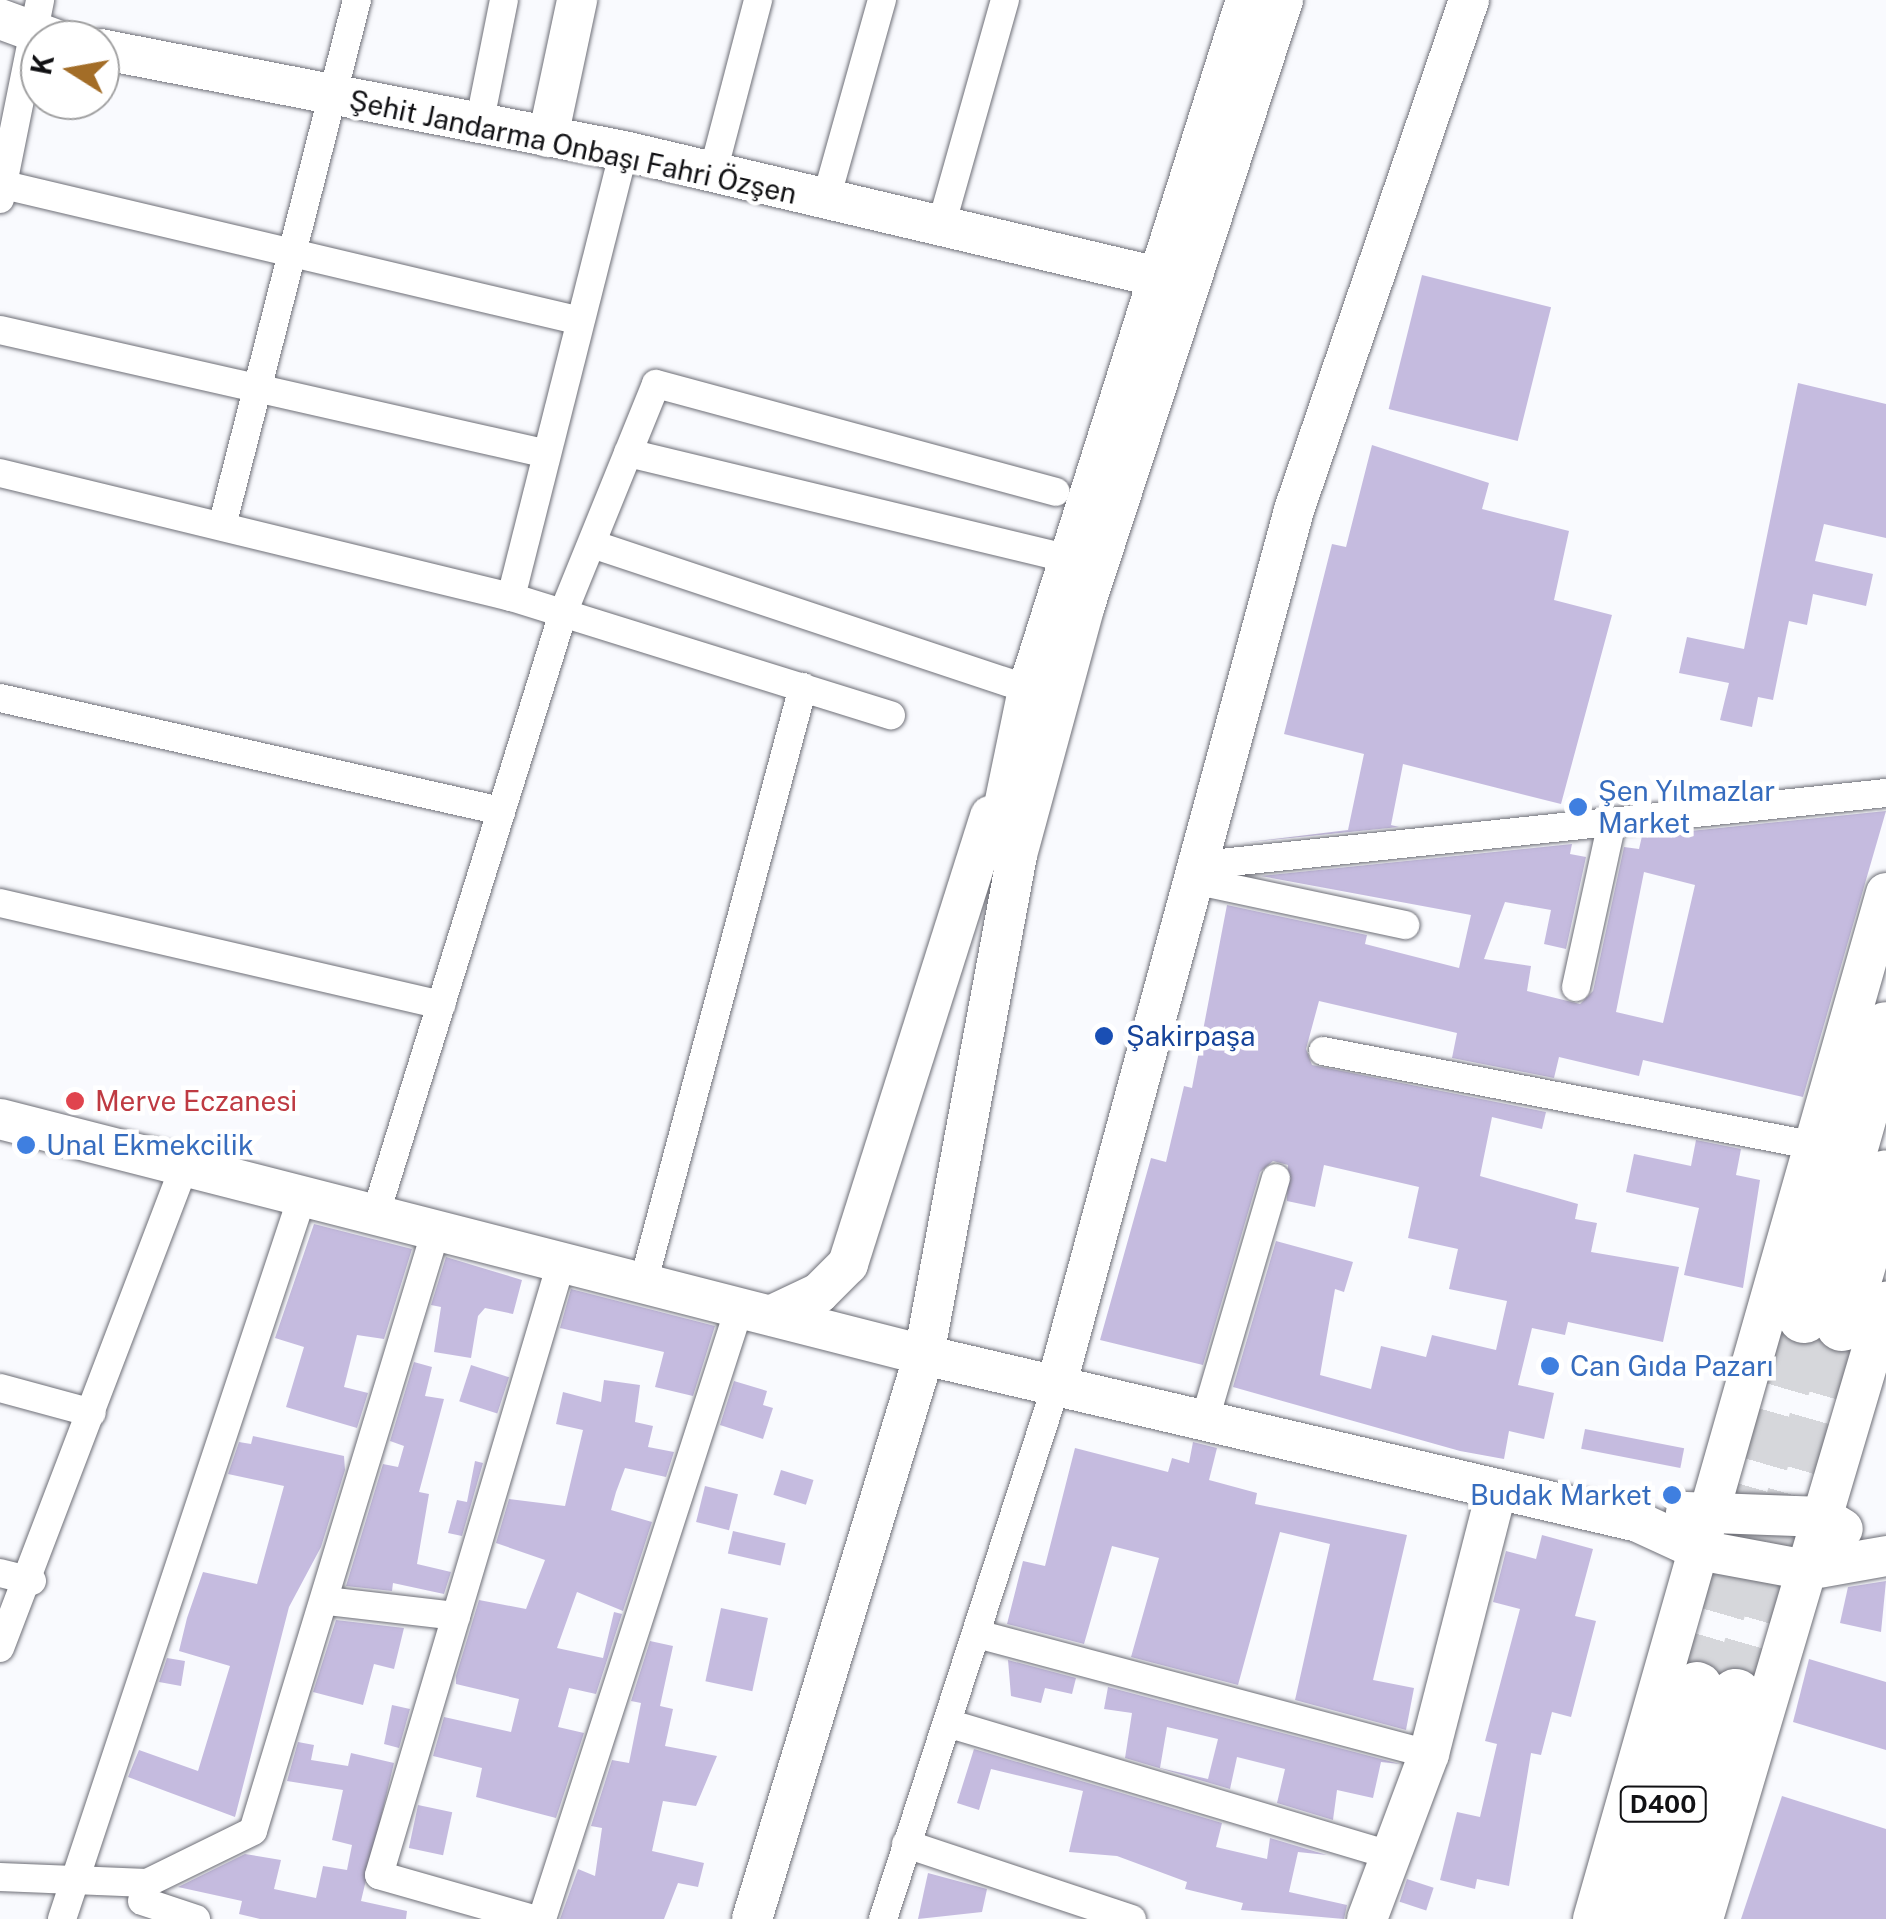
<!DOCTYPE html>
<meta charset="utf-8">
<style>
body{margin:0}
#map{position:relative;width:1886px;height:1919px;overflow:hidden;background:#f9fafe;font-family:"Public Sans",sans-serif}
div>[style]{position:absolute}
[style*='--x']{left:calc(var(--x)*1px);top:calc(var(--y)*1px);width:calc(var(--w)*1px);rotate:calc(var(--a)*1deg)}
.building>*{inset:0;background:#c5bbdf;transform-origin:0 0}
.highway-tunnel>*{height:52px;margin-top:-26px;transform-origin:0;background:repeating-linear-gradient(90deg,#d6d7db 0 52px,transparent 0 78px)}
.roads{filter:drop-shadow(0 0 2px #6e6f77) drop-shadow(0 0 2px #6e6f77)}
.street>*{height:28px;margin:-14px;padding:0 14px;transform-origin:14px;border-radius:14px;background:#fff}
.secondary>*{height:40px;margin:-20px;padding:0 20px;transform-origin:20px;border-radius:20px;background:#fff}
.highway>*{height:52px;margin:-26px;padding:0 26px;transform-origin:26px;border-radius:26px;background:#fff}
.dots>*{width:28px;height:28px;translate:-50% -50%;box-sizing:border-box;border:5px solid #fff;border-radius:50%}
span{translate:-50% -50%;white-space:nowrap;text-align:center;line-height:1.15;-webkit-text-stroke:9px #fff;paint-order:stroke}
.shield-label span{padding:2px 8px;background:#fff;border:2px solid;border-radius:8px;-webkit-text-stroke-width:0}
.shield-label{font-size:25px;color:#111114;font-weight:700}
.street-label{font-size:28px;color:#111114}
.shop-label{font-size:28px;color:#366cbe}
.left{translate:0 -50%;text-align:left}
.right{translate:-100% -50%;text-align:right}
.transit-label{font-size:28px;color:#164399}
.health-label{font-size:28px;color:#be3a42}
.north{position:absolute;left:20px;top:20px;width:100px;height:100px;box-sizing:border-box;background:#fff;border:2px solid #a0a0a1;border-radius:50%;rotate:281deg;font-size:28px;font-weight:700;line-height:40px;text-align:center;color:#111114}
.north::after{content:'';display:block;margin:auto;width:35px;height:45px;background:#a36d27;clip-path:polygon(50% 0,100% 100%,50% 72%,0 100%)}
</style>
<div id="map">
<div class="building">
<i style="left:1422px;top:275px;width:133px;height:138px;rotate:14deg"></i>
<i style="clip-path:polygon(1798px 383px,1886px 404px,1886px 538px,1824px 524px,1815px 561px,1873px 574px,1866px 606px,1813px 594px,1807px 625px,1789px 621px,1773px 700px,1758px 697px,1752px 727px,1720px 720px,1729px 683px,1679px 673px,1687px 637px,1744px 649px)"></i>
<i style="clip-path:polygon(1372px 445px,1489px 483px,1482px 509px,1569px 531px,1554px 600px,1612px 615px,1561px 804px,1403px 764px,1391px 825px,1399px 827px,1241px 843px,1348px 830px,1364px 754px,1284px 734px,1332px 544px,1346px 547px)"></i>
<i style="clip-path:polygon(evenodd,1886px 811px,1803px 1097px,1643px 1060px,1639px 1076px,1559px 1057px,1554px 1078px,1452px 1058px,1457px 1033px,1319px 1001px,1306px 1049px,1312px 1065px,1546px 1112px,1542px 1129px,1492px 1117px,1480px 1176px,1578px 1204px,1575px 1219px,1597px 1223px,1591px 1252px,1679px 1267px,1663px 1342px,1568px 1322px,1565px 1335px,1532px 1328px,1518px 1385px,1554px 1393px,1544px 1439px,1509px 1431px,1504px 1459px,1460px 1451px,1233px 1387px,1276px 1241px,1353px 1262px,1344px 1292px,1335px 1289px,1320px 1375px,1371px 1389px,1381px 1346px,1426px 1357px,1432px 1335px,1496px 1350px,1507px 1301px,1449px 1289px,1458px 1249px,1408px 1238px,1419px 1187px,1324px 1165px,1315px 1207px,1287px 1201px,1288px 1165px,1273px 1161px,1260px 1172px,1203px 1365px,1100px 1340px,1151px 1158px,1166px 1162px,1184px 1086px,1192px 1088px,1227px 905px,1367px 935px,1365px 944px,1459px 968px,1471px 915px,1261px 876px,1572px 844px,1570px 854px,1586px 857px,1566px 949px,1544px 944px,1551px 910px,1505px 902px,1484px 959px,1531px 966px,1527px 991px,1580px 1004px,1593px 991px,1624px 847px,1639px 849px,1642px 836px,1886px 811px,1644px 872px,1695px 885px,1663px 1023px,1616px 1012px,1644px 872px)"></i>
<i style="clip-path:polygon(1696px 1140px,1741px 1149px,1736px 1175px,1760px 1180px,1743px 1288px,1684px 1275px,1699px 1208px,1626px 1192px,1634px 1154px,1691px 1166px)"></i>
<i style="clip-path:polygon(314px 1224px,412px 1249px,384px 1339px,357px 1335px,344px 1387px,368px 1393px,357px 1428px,286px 1407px,304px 1347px,275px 1338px)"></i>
<i style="clip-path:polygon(446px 1257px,522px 1280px,513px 1314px,485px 1308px,478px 1316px,471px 1358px,434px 1352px,441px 1307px,431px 1305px)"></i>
<i style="clip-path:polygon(571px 1289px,715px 1326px,693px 1396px,655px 1387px,664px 1352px,560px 1328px)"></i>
<i style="clip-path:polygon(414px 1362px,432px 1367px,425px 1396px,444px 1399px,419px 1492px,429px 1494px,417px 1564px,451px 1572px,444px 1594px,393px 1583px,392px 1591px,346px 1586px,383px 1464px,398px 1467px,404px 1446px,390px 1441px)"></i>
<i style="left:471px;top:1365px;width:40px;height:38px;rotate:18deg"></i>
<i style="clip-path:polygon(604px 1380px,640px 1385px,635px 1422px,653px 1426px,648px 1447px,674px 1452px,666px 1477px,625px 1468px,616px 1492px,611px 1510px,652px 1522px,623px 1611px,577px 1592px,557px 1648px,603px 1658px,614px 1612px,622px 1614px,596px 1694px,569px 1688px,558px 1727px,584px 1733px,556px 1818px,476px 1797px,482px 1768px,433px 1756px,444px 1717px,511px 1732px,519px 1699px,456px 1684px,456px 1676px,479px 1600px,526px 1609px,545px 1560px,496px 1543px,509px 1499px,565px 1506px,583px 1430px,556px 1424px,563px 1392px,601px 1402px)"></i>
<i style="clip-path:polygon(734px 1381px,767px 1391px,763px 1405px,773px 1408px,763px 1439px,720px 1425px)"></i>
<i style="left:1585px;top:1429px;width:101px;height:20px;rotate:11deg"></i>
<i style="clip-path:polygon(253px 1436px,344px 1456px,345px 1470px,321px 1547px,289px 1607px,235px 1817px,128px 1777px,139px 1750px,198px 1771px,230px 1666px,179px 1651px,187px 1618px,203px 1572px,257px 1584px,284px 1486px,228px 1474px,239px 1442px,251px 1444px)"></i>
<i style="clip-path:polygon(1193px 1442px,1217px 1448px,1209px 1480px,1257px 1493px,1255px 1504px,1407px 1535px,1373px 1680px,1414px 1688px,1406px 1730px,1295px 1700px,1330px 1544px,1280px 1532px,1238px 1685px,1131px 1657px,1159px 1558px,1112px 1546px,1084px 1644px,1007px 1624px,1023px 1561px,1045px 1566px,1075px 1448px,1168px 1472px,1172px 1458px,1189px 1463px)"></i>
<i style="clip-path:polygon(475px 1461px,483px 1463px,462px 1536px,448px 1533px,457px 1500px,467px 1502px)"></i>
<i style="left:781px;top:1470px;width:34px;height:26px;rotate:17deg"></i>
<i style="left:705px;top:1486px;width:34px;height:37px;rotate:14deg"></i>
<i style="left:733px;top:1531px;width:54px;height:23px;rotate:13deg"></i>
<i style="clip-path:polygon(1542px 1535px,1593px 1549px,1575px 1616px,1596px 1621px,1571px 1717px,1552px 1712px,1541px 1755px,1531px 1753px,1509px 1886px,1477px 1879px,1475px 1889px,1440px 1880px,1457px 1812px,1480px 1817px,1497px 1744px,1485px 1741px,1520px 1609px,1493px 1602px,1506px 1551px,1536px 1559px)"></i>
<i style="clip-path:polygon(1886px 1581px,1881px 1632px,1840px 1623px,1848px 1587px)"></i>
<i style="left:721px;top:1608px;width:48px;height:75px;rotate:12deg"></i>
<i style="clip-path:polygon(336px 1620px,404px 1628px,394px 1669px,374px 1664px,363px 1705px,313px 1692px)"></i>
<i style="clip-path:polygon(650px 1641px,673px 1646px,660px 1706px,673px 1709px,665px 1746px,717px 1756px,696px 1806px,663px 1801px,652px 1851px,704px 1863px,698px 1887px,678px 1883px,664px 1919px,560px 1919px,578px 1869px,595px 1876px,602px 1828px,591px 1826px,612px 1760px,629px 1763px,641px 1703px,631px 1701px)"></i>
<i style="clip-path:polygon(167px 1658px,185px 1661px,181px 1686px,159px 1682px)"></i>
<i style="clip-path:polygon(1809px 1659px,1886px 1682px,1886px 1750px,1793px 1722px)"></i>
<i style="clip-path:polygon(1008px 1660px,1076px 1678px,1072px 1694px,1045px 1688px,1041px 1703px,1011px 1696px)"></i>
<i style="clip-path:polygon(evenodd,1108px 1687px,1400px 1764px,1381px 1762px,1373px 1798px,1337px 1790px,1333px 1820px,1277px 1803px,1285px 1769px,1237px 1757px,1230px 1789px,1125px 1758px,1132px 1713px,1104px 1709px,1108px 1687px,1167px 1727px,1218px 1739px,1208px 1779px,1160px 1768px,1167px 1727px)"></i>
<i style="clip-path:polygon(392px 1705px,410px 1709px,399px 1748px,384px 1744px)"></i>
<i style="clip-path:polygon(298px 1742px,314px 1745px,311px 1760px,348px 1766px,351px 1753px,394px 1763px,361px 1901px,407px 1911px,406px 1919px,260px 1919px,239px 1914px,242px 1901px,178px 1887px,245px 1854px,281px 1860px,274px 1889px,316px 1898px,323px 1866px,347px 1870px,352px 1845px,332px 1840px,343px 1790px,287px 1781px)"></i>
<i style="clip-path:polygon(974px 1749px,1222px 1823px,1216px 1847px,1267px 1859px,1270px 1838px,1327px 1855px,1298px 1852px,1289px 1892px,1347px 1905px,1344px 1919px,1241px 1910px,1243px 1903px,1185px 1889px,1187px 1882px,1117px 1856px,1069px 1852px,1083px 1791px,991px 1769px,979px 1810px,957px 1803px)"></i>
<i style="clip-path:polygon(1782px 1796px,1886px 1829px,1886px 1919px,1741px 1919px)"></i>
<i style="left:418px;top:1805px;width:35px;height:44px;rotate:12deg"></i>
<i style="clip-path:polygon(928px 1873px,987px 1889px,982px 1912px,918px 1919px)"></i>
<i style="left:1407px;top:1879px;width:28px;height:24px;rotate:18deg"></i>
</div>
<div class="highway-tunnel">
<i style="--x:1697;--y:1688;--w:386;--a:-73.9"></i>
<i style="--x:1736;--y:1695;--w:385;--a:-74"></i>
</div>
<div class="roads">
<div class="street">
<i style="--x:479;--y:125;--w:127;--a:-78.7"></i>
<i style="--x:713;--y:172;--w:178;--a:-75.3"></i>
<i style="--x:0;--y:184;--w:592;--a:13.28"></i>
<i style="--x:0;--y:199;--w:203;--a:-78.6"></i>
<i style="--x:826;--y:199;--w:207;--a:-74.3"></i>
<i style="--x:941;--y:226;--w:235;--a:-74.2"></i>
<i style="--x:0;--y:330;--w:557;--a:12.76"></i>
<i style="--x:628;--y:453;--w:458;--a:13.5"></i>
<i style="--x:0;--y:473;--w:526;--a:13.64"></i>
<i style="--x:511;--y:597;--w:398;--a:17.3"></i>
<i style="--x:222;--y:526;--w:543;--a:-75.61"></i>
<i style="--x:592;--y:544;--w:459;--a:18.4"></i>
<i style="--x:511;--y:597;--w:460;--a:-75.8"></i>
<i style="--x:0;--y:698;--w:514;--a:12.71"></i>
<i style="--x:1202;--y:865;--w:688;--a:-6.01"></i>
<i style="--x:1198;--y:881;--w:212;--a:12"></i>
<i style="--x:0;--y:903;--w:453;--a:13"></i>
<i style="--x:1576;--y:987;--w:169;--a:-77.7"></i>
<i style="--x:1323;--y:1051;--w:499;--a:10.9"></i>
<i style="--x:375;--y:1216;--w:632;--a:-72.68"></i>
<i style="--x:563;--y:613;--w:247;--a:-67.9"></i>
<i style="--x:656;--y:384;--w:414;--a:15.1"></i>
<i style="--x:644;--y:1280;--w:614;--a:-74.99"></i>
<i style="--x:0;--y:1388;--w:95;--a:15.2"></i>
<i style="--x:1205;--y:1419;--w:251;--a:-73.6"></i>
<i style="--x:0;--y:1573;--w:33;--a:14"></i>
<i style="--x:327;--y:1601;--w:130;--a:6.6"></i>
<i style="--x:977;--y:1634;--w:468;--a:14.9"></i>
<i style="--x:0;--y:1648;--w:515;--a:-69.07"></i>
<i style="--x:947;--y:1723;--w:464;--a:16.6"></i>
<i style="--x:906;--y:1844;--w:238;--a:18.4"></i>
<i style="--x:0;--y:1877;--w:147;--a:2.3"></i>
<i style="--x:147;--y:1883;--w:118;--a:-26.1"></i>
<i style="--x:253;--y:1831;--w:628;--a:-73.06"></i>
<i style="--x:142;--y:1901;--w:57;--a:18.4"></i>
<i style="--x:62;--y:1919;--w:761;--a:-71.61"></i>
<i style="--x:533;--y:1919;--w:160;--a:-164.1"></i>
<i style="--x:379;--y:1875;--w:642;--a:-73.43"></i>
<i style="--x:542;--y:1919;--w:644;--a:-72.1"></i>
<i style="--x:883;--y:1919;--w:564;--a:-72.02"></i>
</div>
<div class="secondary">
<i style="--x:0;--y:19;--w:61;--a:20.2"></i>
<i style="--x:100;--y:49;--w:534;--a:11.02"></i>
<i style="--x:624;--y:151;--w:553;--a:13.28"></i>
<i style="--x:548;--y:137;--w:140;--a:-78"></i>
<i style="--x:995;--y:849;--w:163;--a:-78.3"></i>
<i style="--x:1028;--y:689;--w:723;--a:-72.44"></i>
<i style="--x:0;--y:1119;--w:954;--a:14.33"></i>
<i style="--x:924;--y:1355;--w:733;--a:13.16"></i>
<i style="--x:1638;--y:1522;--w:67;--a:24.7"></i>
<i style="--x:1699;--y:1550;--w:110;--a:10.5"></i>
<i style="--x:1807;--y:1570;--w:80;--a:-10"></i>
<i style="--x:772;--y:1315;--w:52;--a:-25.1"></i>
<i style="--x:819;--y:1293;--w:41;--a:-45"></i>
<i style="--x:848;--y:1264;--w:470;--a:-72.4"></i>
<i style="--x:1057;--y:1383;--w:905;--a:-74.81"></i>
<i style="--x:1294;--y:510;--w:539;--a:-71.06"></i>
<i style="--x:1686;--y:1512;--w:137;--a:2.1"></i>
<i style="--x:1823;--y:1517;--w:23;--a:31"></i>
<i style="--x:752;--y:1919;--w:590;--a:-73.04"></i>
<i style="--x:924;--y:1355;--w:509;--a:-79.46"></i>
<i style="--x:1017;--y:855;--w:256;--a:-74.8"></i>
<i style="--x:1084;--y:608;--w:640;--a:-71.88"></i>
<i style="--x:1367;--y:1919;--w:176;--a:-69.4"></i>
<i style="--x:1429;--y:1754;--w:269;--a:-75.6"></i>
<i style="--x:1593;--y:1919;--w:1067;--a:-74.06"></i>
<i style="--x:1703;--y:1919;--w:644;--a:-73.48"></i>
</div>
<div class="highway">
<i style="--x:1804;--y:1317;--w:300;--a:-74.2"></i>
<i style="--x:1842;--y:1325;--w:155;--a:-73.5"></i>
<i style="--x:1628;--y:1919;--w:241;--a:-73.4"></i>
<i style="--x:1672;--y:1919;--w:233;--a:-74.1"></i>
</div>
</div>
<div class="dots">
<i style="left:1578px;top:807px;background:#3f7fe0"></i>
<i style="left:1104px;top:1036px;background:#1a4fb4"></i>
<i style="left:75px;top:1101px;background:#e0444e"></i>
<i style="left:26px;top:1145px;background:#3f7fe0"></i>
<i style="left:1550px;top:1366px;background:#3f7fe0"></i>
<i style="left:1672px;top:1495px;background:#3f7fe0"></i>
</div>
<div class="shield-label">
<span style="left:1663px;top:1804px">D400</span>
</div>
<div class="street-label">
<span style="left:573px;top:147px;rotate:12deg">Şehit Jandarma Onbaşı Fahri Özşen</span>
</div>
<div class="shop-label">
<span class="left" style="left:1598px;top:807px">Şen Yılmazlar<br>Market</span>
<span class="left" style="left:46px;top:1145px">Unal Ekmekcilik</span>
<span class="left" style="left:1570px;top:1366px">Can Gıda Pazarı</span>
<span class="right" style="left:1652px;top:1495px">Budak Market</span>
</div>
<div class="transit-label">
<span class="left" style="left:1126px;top:1036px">Şakirpaşa</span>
</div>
<div class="health-label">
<span class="left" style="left:95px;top:1101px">Merve Eczanesi</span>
</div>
<div class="north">K</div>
</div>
